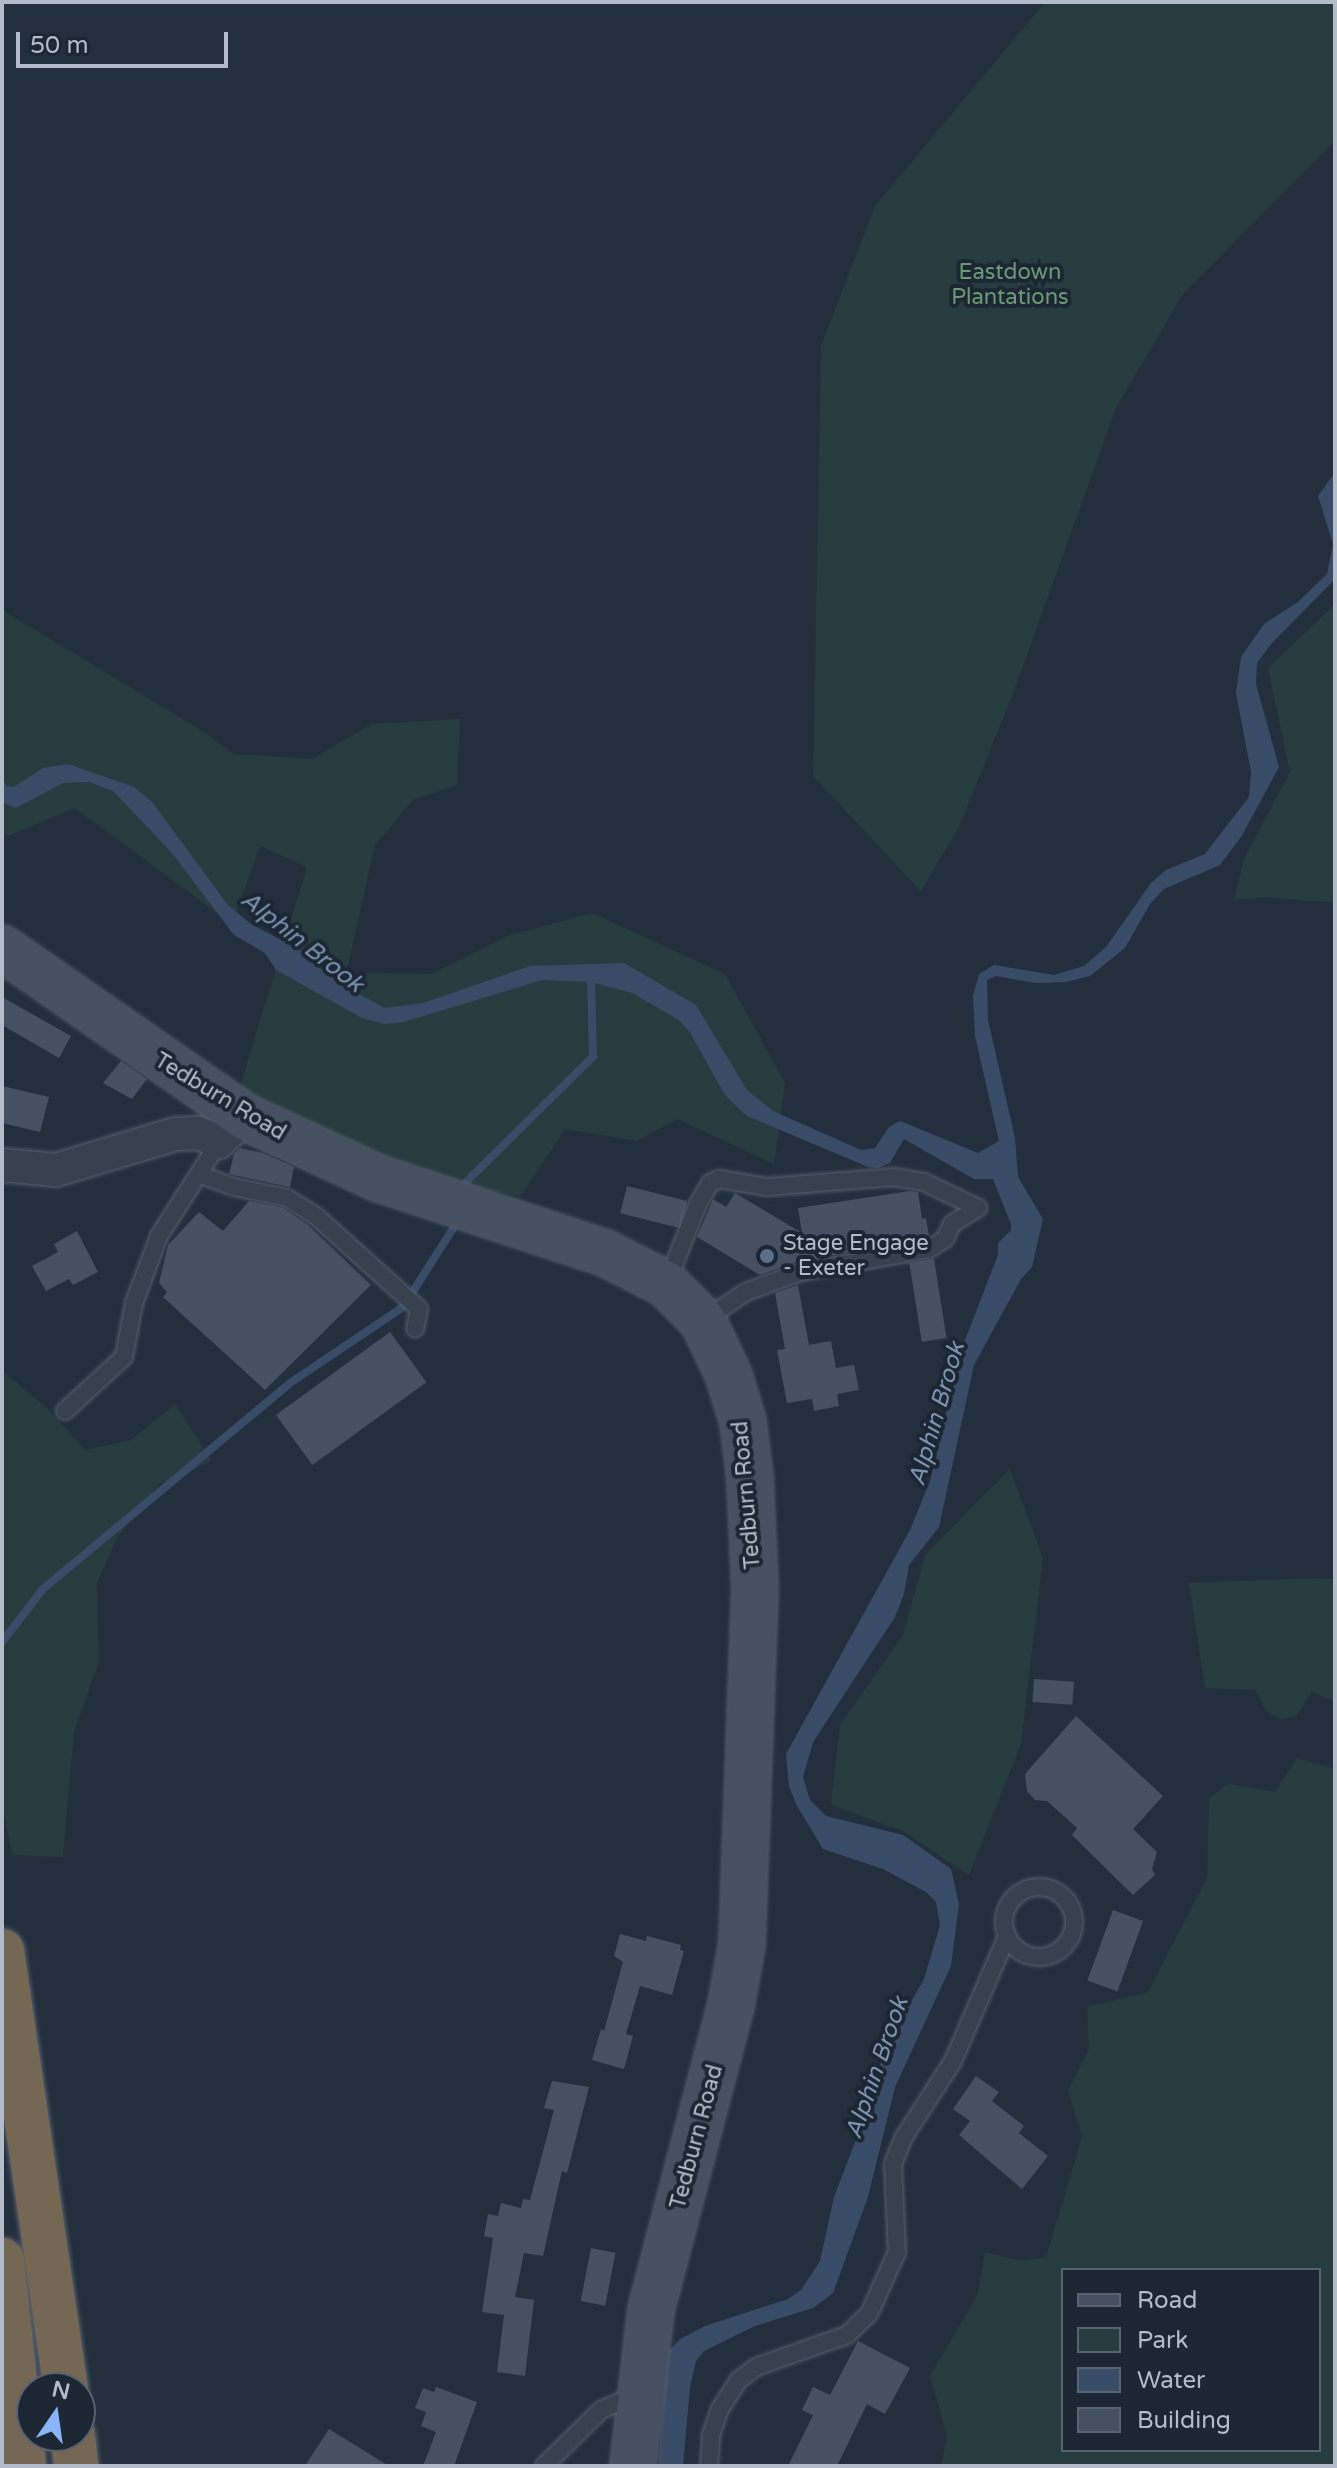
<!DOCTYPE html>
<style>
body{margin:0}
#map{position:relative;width:1337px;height:2468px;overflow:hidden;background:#242f3e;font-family:"Varela Round",sans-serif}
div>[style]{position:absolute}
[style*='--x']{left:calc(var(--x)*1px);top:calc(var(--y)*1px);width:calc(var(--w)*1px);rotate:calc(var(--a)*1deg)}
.green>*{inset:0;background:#263c3f}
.water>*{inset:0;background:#394c67}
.stream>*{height:8px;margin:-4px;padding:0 4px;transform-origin:4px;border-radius:4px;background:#394c67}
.building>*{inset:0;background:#455162;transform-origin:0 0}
.roads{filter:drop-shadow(0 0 2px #565f6c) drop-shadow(0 0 2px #565f6c)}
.lane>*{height:16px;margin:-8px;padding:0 8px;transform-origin:8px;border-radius:8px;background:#38414e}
.lane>.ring{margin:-8px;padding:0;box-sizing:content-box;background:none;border:16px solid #38414e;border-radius:50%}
.street>*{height:32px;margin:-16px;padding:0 16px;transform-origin:16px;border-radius:16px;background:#38414e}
.secondary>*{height:44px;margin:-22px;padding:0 22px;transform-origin:22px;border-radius:22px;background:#465061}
.highway>*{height:44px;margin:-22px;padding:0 22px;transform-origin:22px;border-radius:22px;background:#746855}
.dots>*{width:22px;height:22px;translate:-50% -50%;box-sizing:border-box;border:4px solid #1d2633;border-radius:50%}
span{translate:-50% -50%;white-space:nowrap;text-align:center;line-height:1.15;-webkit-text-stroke:8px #1d2633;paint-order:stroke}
.park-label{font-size:22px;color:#6b9a76}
.street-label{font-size:22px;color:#b4bcc9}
.poi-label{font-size:22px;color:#b4bcc9}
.left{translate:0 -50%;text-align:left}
.water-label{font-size:24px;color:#7c92b1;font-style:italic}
.frame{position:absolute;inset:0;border:4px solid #b4bcc9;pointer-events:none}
.legend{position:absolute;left:1061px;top:2268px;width:260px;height:184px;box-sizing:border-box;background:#1d2633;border:2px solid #59626f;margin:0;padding:10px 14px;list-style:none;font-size:24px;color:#b4bcc9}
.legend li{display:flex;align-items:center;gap:16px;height:40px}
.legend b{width:40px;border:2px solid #59626f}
.north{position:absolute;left:16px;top:2372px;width:80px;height:80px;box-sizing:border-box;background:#1d2633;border:2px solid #59626f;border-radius:50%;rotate:13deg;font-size:22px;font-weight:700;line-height:32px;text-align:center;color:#b4bcc9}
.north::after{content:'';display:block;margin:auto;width:28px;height:36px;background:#8ab4f8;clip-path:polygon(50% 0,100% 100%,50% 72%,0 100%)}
.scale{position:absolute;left:16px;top:32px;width:212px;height:36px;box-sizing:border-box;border:4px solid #b4bcc9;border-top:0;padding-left:10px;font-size:24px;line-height:28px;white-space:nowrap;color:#b4bcc9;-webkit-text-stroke:6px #1d2633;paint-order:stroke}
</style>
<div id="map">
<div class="green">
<i style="clip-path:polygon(1045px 2px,1335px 2px,1335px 141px,1183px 294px,1116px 408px,1014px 691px,959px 827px,921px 891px,813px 776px,821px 346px,875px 206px)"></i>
<i style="clip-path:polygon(1335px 604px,1335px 903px,1265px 897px,1234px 900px,1244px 859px,1290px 772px,1268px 668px)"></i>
<i style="clip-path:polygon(2px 610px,204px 732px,234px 754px,312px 759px,372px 724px,460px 719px,457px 785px,413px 800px,375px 845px,346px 973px,431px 974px,510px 935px,592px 913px,725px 974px,785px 1083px,774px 1164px,677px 1119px,637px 1141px,565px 1129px,521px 1196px,412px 1179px,238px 1093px,307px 867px,260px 846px,232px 924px,75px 808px,8px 836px,2px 830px)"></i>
<i style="clip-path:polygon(2px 1371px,45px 1406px,85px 1450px,131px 1440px,175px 1404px,212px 1461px,159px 1484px,117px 1538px,97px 1583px,99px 1661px,74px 1732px,63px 1857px,12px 1855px,2px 1802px)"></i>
<i style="clip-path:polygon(1010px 1469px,1043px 1558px,1021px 1744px,969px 1875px,903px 1831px,831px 1805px,840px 1725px,903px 1635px,925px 1555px)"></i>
<i style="clip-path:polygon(1319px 1578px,1335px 1579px,1335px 1702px,1312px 1692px,1296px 1716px,1280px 1719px,1267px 1712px,1255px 1690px,1205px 1688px,1189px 1583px)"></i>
<i style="clip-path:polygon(evenodd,1297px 1758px,1335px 1769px,1335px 2466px,941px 2466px,947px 2436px,930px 2376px,978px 2294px,985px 2252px,1022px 2261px,1046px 2257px,1082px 2137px,1068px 2090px,1089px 2049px,1087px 2007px,1148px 1992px,1207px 1878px,1209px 1798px,1228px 1784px,1275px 1792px,1297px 1758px,1063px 2270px,1319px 2270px,1319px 2450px,1063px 2450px,1063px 2270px)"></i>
</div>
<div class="water">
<i style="clip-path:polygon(1335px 472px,1335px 579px,1272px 643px,1257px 663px,1256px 684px,1279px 767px,1241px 837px,1220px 865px,1164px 889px,1150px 904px,1125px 948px,1090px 976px,1066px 982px,1035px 983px,996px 976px,987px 980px,988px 1020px,1015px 1138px,1018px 1177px,1043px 1219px,1032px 1267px,1021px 1279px,974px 1365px,939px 1527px,909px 1565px,904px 1594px,895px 1617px,813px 1742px,803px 1777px,810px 1800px,826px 1816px,903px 1835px,951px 1869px,959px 1904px,951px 1966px,895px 2087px,868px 2197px,833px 2293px,813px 2308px,755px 2326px,704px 2351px,696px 2361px,690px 2387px,683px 2466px,658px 2466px,668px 2352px,680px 2339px,705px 2326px,788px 2299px,801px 2290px,820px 2261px,834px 2197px,865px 2116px,884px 2050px,924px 1979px,940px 1925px,936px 1902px,926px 1892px,883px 1869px,823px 1849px,797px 1806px,789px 1786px,786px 1754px,910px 1530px,930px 1481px,962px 1348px,998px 1255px,998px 1243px,1011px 1230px,1011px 1224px,993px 1179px,974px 1179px,904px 1139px,890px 1163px,878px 1168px,868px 1167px,747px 1116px,725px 1095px,689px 1031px,679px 1020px,632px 993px,591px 982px,542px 980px,404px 1022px,384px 1024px,362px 1018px,276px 970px,265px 953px,234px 935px,172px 853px,113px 791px,89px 782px,63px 783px,16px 808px,2px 802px,2px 779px,7px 786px,14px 787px,43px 768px,68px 764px,134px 787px,152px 802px,228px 905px,251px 924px,309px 955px,317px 966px,344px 986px,385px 1008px,423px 1003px,530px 966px,624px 963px,696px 1005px,747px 1090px,773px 1111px,861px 1150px,875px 1148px,889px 1127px,900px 1121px,978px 1153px,999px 1141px,975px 1036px,973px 996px,979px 974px,994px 965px,1054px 975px,1084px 966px,1106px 947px,1151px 883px,1166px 870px,1205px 854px,1249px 797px,1251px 772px,1236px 693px,1241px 657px,1264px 624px,1298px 602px,1327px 574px,1333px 544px,1318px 496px)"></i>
</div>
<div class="stream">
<i style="--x:460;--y:1188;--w:187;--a:-44.6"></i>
<i style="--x:593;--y:1057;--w:75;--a:-91.5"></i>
<i style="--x:591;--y:982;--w:10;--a:-66"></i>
<i style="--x:2;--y:1642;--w:67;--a:-52.3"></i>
<i style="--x:43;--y:1589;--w:322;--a:-39.8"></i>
<i style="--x:290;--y:1383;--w:136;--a:-33.9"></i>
<i style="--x:403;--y:1307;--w:95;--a:-57.5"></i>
</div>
<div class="building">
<i style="clip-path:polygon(2px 997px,71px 1036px,59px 1058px,2px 1025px)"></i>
<i style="clip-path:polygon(121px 1061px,147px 1079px,132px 1099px,103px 1083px)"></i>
<i style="clip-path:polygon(2px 1086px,49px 1097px,40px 1132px,2px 1123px)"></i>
<i style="clip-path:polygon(240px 1148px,263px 1153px,294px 1167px,290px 1187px,229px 1174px,234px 1154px)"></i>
<i style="left:627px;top:1186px;width:62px;height:28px;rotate:14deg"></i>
<i style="clip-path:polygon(910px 1191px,918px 1192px,922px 1219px,926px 1218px,929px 1236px,925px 1239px,798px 1261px,760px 1275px,697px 1237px,713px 1199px,726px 1207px,735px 1193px,802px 1233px,798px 1208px)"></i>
<i style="clip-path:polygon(249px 1201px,283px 1208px,307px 1224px,371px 1285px,265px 1390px,163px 1297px,167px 1292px,159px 1283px,168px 1245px,199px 1212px,223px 1231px)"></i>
<i style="clip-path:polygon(77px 1231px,98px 1272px,73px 1285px,69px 1279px,46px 1291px,32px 1266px,58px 1252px,54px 1244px)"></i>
<i style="left:934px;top:1259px;width:80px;height:25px;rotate:81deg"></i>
<i style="clip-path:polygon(798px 1285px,809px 1345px,831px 1341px,836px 1368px,854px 1365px,859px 1390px,837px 1394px,839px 1406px,814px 1411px,812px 1399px,787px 1403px,777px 1350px,785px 1349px,775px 1293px)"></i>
<i style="left:390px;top:1332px;width:62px;height:141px;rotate:54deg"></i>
<i style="left:1034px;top:1679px;width:40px;height:23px;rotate:4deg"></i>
<i style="clip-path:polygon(1076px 1716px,1163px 1796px,1133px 1829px,1157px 1852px,1152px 1869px,1155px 1875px,1133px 1895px,1072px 1835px,1077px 1828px,1047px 1801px,1035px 1800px,1027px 1791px,1025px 1774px)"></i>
<i style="left:1113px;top:1910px;width:32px;height:75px;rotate:20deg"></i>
<i style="clip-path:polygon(620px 1934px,646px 1941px,647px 1936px,681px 1945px,680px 1950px,684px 1951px,672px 1995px,640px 1986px,626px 2034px,633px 2036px,624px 2069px,592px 2060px,601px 2029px,604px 2031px,623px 1962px,614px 1956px)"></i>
<i style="clip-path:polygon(976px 2076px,999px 2092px,992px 2101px,1024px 2126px,1019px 2133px,1048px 2156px,1022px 2189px,959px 2135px,970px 2121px,953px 2109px)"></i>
<i style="clip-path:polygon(552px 2081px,589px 2087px,567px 2173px,562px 2171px,543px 2256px,524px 2253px,515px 2297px,534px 2300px,525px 2376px,497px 2372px,504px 2315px,482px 2312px,493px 2238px,484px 2236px,488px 2214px,498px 2216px,501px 2203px,521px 2208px,523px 2199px,530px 2200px,554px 2110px,544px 2108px)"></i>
<i style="left:591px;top:2248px;width:25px;height:54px;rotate:11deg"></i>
<i style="clip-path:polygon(858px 2341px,910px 2368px,885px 2414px,867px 2404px,837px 2466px,788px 2466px,813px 2415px,802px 2410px,813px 2387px,830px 2395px)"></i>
<i style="clip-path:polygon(436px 2387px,477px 2402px,454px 2466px,423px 2466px,436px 2432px,421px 2426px,426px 2412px,415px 2408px,423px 2388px,434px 2392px)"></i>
<i style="clip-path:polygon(329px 2429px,389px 2466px,305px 2466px)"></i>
</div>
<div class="roads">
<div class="lane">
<i style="--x:201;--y:1175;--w:35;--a:20"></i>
<i style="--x:234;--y:1187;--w:54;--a:11.7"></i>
<i style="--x:287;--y:1198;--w:36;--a:32"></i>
<i style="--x:317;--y:1217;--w:137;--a:42"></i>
<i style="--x:419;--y:1309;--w:20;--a:101"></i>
<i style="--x:667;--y:1283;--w:85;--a:-68.6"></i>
<i style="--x:698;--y:1204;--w:24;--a:-60"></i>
<i style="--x:710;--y:1183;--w:10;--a:-24"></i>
<i style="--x:719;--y:1179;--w:49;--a:9.5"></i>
<i style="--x:767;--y:1187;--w:126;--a:-4.5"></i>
<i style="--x:893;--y:1177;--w:31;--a:9"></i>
<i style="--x:924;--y:1182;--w:60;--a:25.7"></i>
<i style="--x:704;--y:1320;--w:50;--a:-33.7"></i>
<i style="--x:746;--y:1292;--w:58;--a:-20.3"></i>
<i style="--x:800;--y:1272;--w:131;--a:-10.1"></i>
<i style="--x:929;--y:1249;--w:19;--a:-32"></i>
<i style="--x:945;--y:1239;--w:17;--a:-65"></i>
<i style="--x:952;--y:1224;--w:31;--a:-32"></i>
<i style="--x:65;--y:1411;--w:80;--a:-42.5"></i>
<i style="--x:124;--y:1357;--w:55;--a:-79.5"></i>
<i style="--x:134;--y:1303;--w:72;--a:-69.5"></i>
<i style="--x:159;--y:1236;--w:112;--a:-57.4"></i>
<i class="ring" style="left:1004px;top:1887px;width:54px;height:54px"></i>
<i style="--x:544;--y:2466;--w:80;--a:-44.5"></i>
<i style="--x:601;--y:2410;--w:40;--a:-23.4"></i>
<i style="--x:709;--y:2466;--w:31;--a:-86"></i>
<i style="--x:711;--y:2435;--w:28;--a:-71"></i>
<i style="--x:720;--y:2409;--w:35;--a:-57"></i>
<i style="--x:739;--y:2380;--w:21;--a:-37"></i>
<i style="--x:756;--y:2367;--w:96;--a:-19.4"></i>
<i style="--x:847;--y:2335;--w:30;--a:-44"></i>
<i style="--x:869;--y:2314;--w:68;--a:-65.7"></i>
<i style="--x:897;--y:2252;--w:88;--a:-92.6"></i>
<i style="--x:893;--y:2164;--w:29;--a:-68"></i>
<i style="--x:904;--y:2137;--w:90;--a:-57.2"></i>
<i style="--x:953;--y:2061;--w:136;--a:-66.6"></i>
</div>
<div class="street">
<i style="--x:2;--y:1165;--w:54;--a:5.3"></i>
<i style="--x:56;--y:1170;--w:124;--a:-16.8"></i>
<i style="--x:175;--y:1134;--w:24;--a:-2"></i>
<i style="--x:199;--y:1133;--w:22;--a:24"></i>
<i style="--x:219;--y:1142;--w:36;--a:-44"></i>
</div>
<div class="secondary">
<i style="--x:2;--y:948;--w:296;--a:34.8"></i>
<i style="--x:245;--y:1117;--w:149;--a:24.7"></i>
<i style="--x:380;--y:1179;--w:237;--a:18.2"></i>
<i style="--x:605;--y:1253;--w:68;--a:26.9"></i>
<i style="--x:666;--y:1284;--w:52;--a:45"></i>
<i style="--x:703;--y:1321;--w:61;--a:64.7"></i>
<i style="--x:729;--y:1376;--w:48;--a:73.1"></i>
<i style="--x:743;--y:1422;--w:56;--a:82.9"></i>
<i style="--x:750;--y:1478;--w:110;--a:87.4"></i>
<i style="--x:755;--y:1588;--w:356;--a:92.1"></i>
<i style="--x:742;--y:1944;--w:62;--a:100.2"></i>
<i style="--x:731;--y:2005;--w:315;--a:104.7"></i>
<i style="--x:651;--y:2310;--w:157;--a:96.6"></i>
</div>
<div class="highway">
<i style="--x:2;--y:1951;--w:442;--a:81.7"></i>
<i style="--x:2;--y:2260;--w:207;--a:83.9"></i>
<i style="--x:73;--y:2436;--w:30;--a:84"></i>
</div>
</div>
<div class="dots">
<i style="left:767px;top:1256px;background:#5c6f8a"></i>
</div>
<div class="park-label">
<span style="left:1010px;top:285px">Eastdown<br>Plantations</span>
</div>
<div class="street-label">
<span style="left:220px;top:1097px;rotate:31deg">Tedburn Road</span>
<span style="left:747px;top:1495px;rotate:-95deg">Tedburn Road</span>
<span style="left:697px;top:2137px;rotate:-75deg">Tedburn Road</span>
</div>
<div class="poi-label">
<span class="left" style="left:783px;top:1256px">Stage Engage<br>- Exeter</span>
</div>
<div class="water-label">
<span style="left:302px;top:942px;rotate:38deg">Alphin Brook</span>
<span style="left:937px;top:1414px;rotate:-74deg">Alphin Brook</span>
<span style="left:877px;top:2068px;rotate:-71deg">Alphin Brook</span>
</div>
<div class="frame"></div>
<ul class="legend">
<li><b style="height:10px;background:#465061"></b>Road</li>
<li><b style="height:22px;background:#263c3f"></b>Park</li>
<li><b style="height:22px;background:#394c67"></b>Water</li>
<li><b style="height:22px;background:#455162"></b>Building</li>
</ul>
<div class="north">N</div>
<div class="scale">50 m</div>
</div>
